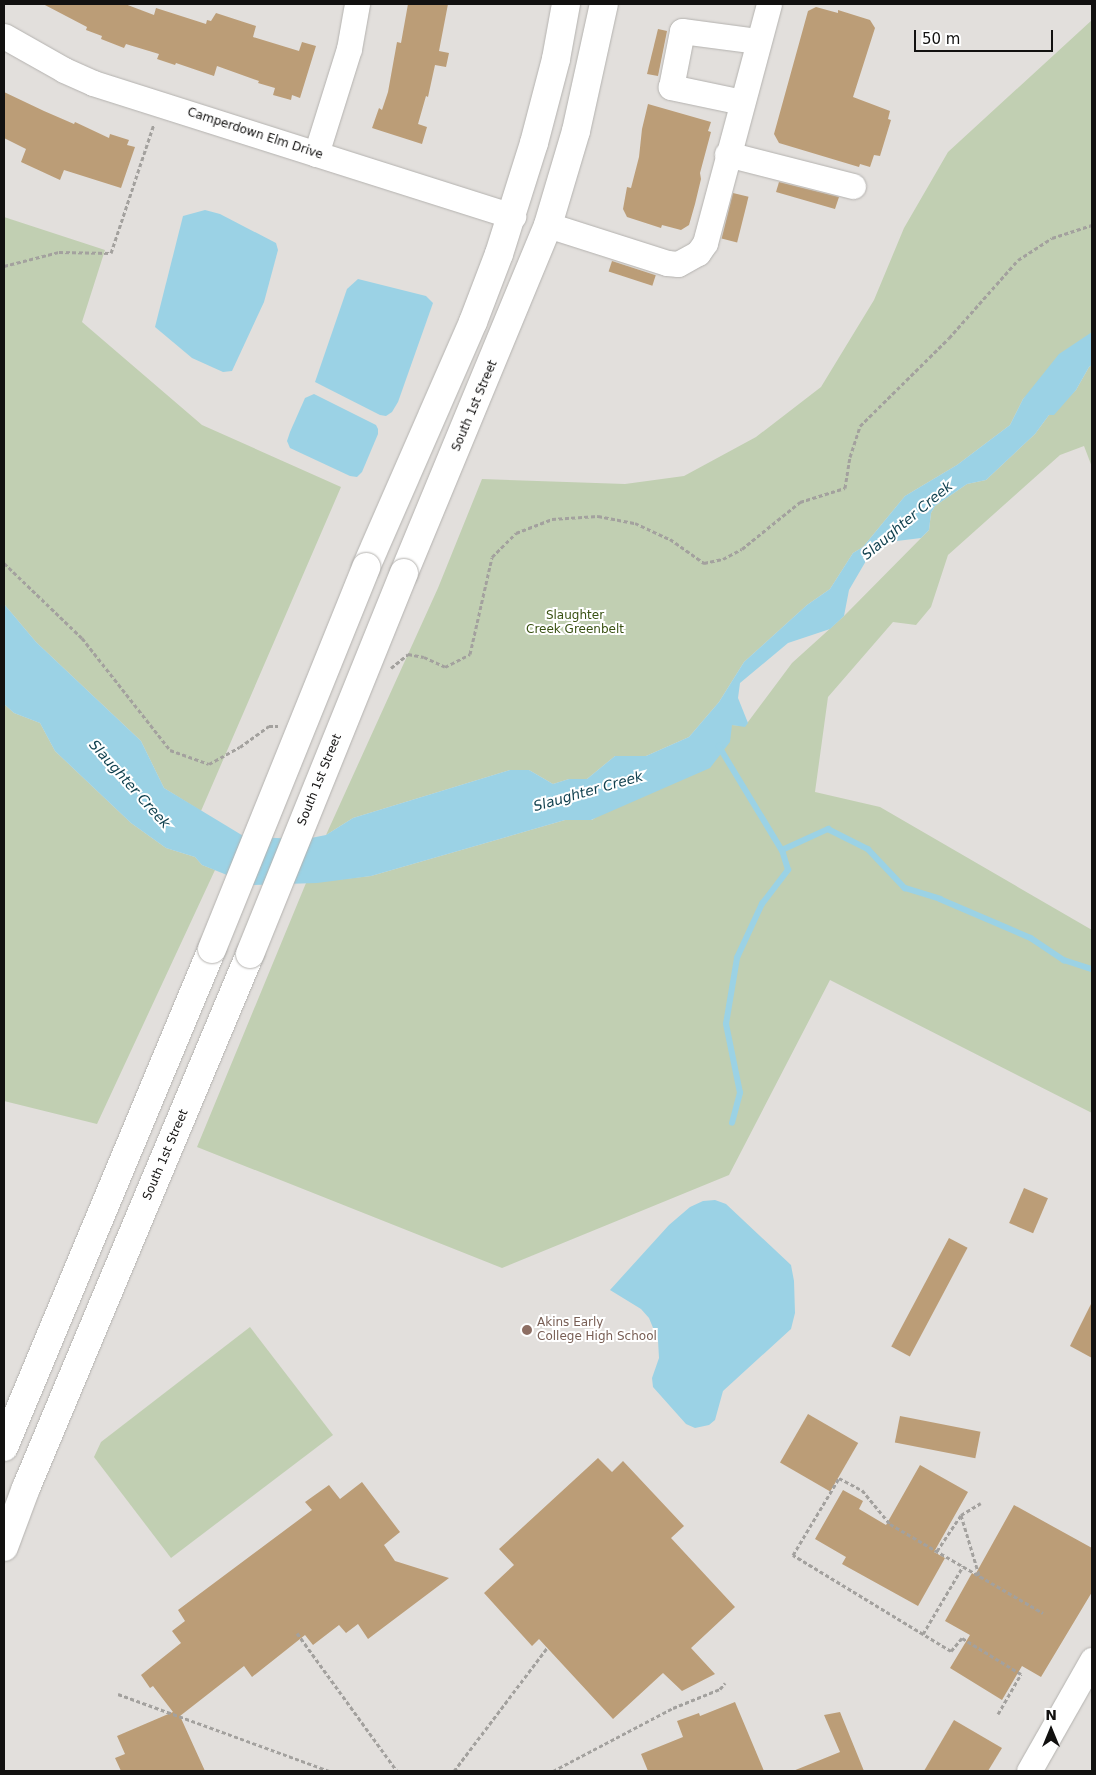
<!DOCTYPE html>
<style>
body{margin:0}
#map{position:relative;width:1096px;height:1775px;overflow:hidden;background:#e2dfdc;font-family:"DejaVu Sans",sans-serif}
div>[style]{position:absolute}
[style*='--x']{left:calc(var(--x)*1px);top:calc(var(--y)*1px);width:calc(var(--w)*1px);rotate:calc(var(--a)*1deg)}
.green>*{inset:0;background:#c1cfb2}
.water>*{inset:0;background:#9bd2e5}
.stream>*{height:5.5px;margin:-2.75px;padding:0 2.75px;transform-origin:2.75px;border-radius:2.75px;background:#9bd2e5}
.building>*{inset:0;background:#bb9d77;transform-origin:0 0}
.path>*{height:3px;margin-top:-1.5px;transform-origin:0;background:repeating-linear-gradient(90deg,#a3a19e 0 4px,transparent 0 6.5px)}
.roads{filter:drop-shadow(0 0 1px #b4b2af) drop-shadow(0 0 1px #b4b2af)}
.minor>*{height:25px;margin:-12.5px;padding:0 12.5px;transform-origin:12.5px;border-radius:12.5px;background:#fff}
.major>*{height:28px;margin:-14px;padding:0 14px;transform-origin:14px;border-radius:14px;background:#fff}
.bridges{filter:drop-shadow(0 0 1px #b4b2af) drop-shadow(0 0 1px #b4b2af)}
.major-bridge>*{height:28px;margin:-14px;padding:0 14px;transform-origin:14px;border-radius:14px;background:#fff}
.dots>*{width:14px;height:14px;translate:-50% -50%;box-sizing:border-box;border:2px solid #fff;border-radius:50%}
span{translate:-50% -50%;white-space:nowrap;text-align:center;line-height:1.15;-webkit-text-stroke:4px #fff;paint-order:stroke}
.street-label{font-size:12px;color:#121110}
.park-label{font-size:12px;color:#385011}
.education-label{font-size:12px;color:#785e54}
.left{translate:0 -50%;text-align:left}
.water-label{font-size:14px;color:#0e3f4d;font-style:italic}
.frame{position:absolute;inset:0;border:5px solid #121110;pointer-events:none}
.north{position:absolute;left:1026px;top:1705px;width:50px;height:50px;-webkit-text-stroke:4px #fff;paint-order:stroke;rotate:0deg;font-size:14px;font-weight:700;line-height:20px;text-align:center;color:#121110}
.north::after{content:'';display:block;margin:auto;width:18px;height:22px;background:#121110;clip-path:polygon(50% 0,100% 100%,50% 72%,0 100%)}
.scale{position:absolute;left:914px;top:30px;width:139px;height:22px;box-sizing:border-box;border:2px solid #121110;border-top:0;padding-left:6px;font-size:15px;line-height:18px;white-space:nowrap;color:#121110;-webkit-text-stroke:4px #fff;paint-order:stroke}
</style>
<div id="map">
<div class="green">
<i style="clip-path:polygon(1092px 20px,1092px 332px,1023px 399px,1010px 425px,957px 465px,905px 496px,863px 547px,853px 553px,830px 589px,807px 605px,744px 662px,719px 702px,689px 737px,646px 756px,615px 756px,587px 779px,569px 779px,553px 784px,529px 770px,510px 770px,353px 818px,326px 835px,438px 588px,482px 479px,625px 484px,684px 476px,756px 437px,821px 387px,874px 300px,904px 228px,948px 152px)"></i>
<i style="clip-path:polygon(4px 217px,105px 250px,82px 322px,202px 425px,341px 487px,201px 811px,164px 788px,141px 741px,36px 642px,4px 604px)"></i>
<i style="clip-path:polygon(1092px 365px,1092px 467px,1084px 446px,1060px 455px,948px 555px,931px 607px,916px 625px,893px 622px,828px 697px,815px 792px,880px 807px,1092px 930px,1092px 1113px,830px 980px,729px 1175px,502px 1268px,197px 1147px,306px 883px,371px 876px,565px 820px,592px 820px,732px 725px,745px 726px,792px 663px,844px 616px,929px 530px,931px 513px,935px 506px,967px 484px,986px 480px,1035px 434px,1049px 415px,1076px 390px,1089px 367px)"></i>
<i style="clip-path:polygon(4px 704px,14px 713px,40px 723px,55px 751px,131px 823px,166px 848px,195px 857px,202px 865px,215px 870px,97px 1124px,4px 1101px)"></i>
<i style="clip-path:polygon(250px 1327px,333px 1435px,171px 1558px,94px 1457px,101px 1442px)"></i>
</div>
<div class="water">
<i style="clip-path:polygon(205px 210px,220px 214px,276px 243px,278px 250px,264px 302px,232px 371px,223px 372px,192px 358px,155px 327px,183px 216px)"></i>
<i style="clip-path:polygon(358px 279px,426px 296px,433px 303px,398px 402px,392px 412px,386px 416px,380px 415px,315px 382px,347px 289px)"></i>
<i style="clip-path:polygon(1092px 332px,1092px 365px,1089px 367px,1076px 390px,1054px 415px,1049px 415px,1035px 434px,986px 480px,967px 484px,935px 506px,931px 513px,929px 530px,921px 538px,889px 542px,870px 554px,849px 590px,844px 616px,830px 629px,788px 643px,740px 683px,738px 698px,748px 723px,745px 727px,732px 725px,730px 742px,710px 768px,591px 820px,565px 820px,371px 876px,317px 883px,252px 885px,202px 865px,195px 857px,166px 848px,131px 823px,55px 751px,40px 723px,14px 713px,4px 704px,4px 604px,36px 642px,141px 741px,164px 788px,245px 837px,306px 839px,326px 835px,353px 818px,510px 770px,529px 770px,553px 784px,569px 779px,587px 779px,615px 756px,646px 756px,689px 737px,719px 702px,744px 662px,807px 605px,830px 589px,853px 553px,863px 547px,905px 496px,957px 465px,1010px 425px,1023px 399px,1059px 354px)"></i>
<i style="clip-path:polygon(314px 394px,376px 425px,378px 429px,378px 434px,362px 472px,357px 477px,350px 476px,290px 448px,287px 441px,290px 432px,305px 398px)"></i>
<i style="clip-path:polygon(715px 1200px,726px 1204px,791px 1265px,794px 1281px,795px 1313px,791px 1329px,723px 1391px,715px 1420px,709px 1425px,695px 1428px,686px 1424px,653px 1387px,652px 1378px,659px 1358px,658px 1340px,649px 1318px,641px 1309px,610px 1290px,669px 1225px,690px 1207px,703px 1201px)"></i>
</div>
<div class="stream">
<i style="--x:719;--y:746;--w:122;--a:58.8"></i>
<i style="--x:782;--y:850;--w:51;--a:-24.5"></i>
<i style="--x:828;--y:829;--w:45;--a:26.6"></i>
<i style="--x:868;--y:849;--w:54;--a:46.5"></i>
<i style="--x:905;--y:888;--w:37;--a:17"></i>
<i style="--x:940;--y:899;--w:99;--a:23.2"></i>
<i style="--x:1031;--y:938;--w:40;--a:34"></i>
<i style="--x:1064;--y:960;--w:29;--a:18"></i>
<i style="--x:732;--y:1123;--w:31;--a:-75"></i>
<i style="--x:740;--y:1093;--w:70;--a:-101.5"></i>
<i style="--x:726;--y:1024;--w:67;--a:-80.5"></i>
<i style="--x:737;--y:958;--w:60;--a:-65.2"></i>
<i style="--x:762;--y:904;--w:43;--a:-52.6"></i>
<i style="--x:788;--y:870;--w:21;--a:-107"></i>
</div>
<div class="building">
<i style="clip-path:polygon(43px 4px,125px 4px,154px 15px,156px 8px,206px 24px,207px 20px,211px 21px,216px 13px,256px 26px,253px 37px,299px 51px,302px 42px,316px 46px,300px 98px,292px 95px,291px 100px,273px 95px,275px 88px,258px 83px,259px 81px,217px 66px,214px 76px,176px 63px,175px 65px,157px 59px,159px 54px,126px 44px,124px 48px,101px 39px,102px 36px,86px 30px,87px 27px)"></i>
<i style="clip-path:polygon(408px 4px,448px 4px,439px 51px,449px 53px,446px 67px,435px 65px,428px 97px,426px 96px,418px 124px,427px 127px,422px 144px,372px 128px,379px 108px,382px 110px,388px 92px,397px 42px,401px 43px)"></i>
<i style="clip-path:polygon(816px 7px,838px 13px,838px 10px,870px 20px,875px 28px,853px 97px,890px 111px,888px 119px,891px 120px,880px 156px,874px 155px,870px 167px,860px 164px,859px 167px,779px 143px,774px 134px,808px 11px)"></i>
<i style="clip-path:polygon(658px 29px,667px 31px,658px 76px,647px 74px)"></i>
<i style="clip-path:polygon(4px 92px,44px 111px,74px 124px,75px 122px,109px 138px,110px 134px,129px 140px,127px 145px,135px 147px,121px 188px,64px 170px,60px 180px,21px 162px,26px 149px,4px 138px)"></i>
<i style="clip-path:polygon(648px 104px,711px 122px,708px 131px,711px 132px,700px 173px,701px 179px,695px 204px,689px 225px,681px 230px,662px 225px,661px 228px,627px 217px,623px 209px,627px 187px,631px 188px,639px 157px,642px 129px)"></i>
<i style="clip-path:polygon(779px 182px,839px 197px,835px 209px,776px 192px)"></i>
<i style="left:733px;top:193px;width:16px;height:47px;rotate:14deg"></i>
<i style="left:612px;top:261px;width:46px;height:11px;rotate:18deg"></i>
<i style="left:1024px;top:1188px;width:26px;height:38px;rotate:23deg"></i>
<i style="left:949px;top:1238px;width:21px;height:123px;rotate:28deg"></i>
<i style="clip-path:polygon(1092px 1302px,1092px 1358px,1070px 1346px)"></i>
<i style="left:808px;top:1414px;width:58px;height:56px;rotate:30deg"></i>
<i style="left:900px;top:1416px;width:82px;height:27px;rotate:11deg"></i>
<i style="clip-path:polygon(598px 1458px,612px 1472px,623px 1461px,684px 1526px,671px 1538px,735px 1607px,691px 1648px,715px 1674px,682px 1691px,663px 1673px,613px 1719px,539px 1639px,532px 1646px,484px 1593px,514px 1565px,499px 1549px)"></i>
<i style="clip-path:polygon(920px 1465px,968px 1492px,934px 1552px,945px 1558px,918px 1606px,842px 1564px,846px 1557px,815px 1539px,843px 1490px,863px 1501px,859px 1509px,886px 1525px)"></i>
<i style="clip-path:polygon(362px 1482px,400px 1532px,384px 1545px,395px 1561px,449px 1578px,368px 1639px,358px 1624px,346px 1633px,339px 1625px,313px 1645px,305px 1635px,252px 1677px,244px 1666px,180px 1716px,205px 1771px,121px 1771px,115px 1758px,125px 1754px,117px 1736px,173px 1712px,153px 1686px,150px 1688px,141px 1675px,181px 1643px,172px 1631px,185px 1621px,178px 1610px,312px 1510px,305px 1502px,329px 1485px,340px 1499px)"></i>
<i style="clip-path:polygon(1014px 1505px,1092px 1548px,1092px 1592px,1041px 1677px,1022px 1666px,1002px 1700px,950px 1668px,970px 1635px,945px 1621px,972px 1573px,975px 1575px)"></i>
<i style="clip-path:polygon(735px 1702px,764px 1771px,648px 1771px,641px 1754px,683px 1737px,677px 1721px,699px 1713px,700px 1716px)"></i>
<i style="clip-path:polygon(840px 1712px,864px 1771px,793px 1771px,840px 1752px,824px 1715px)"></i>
<i style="clip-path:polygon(954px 1720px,1002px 1748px,988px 1771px,924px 1771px)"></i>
</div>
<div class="path">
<i style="--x:4;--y:266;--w:57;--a:-14.3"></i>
<i style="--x:59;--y:252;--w:52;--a:1.1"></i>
<i style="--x:111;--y:253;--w:136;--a:-71.6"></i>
<i style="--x:4;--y:563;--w:108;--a:43.9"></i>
<i style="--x:82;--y:638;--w:142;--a:51.8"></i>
<i style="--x:170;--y:750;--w:41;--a:19.7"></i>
<i style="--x:209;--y:764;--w:35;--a:-29"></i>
<i style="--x:240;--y:747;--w:36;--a:-36"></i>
<i style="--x:269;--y:726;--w:9;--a:0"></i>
<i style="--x:391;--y:668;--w:22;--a:-39"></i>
<i style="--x:408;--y:654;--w:16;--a:11"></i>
<i style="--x:424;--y:657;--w:23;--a:25"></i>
<i style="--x:445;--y:667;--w:28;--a:-27"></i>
<i style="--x:470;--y:654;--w:99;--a:-77.2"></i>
<i style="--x:492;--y:557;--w:34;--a:-45"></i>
<i style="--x:516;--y:533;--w:39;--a:-21"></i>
<i style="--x:552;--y:519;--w:46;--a:-3.7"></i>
<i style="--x:598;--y:516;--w:38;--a:11"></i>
<i style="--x:635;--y:523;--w:38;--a:25"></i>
<i style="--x:670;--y:539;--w:42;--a:35.2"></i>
<i style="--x:704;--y:563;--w:19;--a:-12"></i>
<i style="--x:723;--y:559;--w:21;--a:-28"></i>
<i style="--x:742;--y:549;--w:75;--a:-39"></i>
<i style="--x:800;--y:502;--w:47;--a:-17.3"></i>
<i style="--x:845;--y:488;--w:31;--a:-81"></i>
<i style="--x:850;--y:457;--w:33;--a:-72"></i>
<i style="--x:860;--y:426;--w:125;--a:-44.7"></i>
<i style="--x:949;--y:338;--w:104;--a:-48.5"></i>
<i style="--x:1018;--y:260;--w:40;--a:-32.9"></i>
<i style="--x:1052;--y:238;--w:42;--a:-18"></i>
<i style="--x:961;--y:1515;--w:63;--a:73.3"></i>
<i style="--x:937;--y:1551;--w:43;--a:-56.3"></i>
<i style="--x:961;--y:1515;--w:23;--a:-31"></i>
<i style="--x:297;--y:1633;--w:170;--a:54.1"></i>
<i style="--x:923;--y:1634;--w:79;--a:-59.5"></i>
<i style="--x:118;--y:1694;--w:226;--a:20"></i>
<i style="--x:998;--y:1714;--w:46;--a:-60.1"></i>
<i style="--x:1021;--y:1674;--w:69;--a:-148.6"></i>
<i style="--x:962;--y:1638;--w:17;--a:130"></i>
<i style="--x:951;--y:1651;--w:185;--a:-148.7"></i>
<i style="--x:793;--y:1555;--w:90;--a:-59.1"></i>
<i style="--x:839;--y:1478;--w:26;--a:28"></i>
<i style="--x:862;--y:1490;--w:44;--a:50.5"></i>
<i style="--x:890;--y:1524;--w:177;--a:30.2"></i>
<i style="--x:454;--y:1771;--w:154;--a:-52.9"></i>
<i style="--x:553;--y:1771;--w:136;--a:-27.7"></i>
<i style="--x:673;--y:1708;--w:51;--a:-22"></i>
<i style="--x:720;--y:1689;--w:8;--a:-50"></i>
</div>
<div class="roads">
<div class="minor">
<i style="--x:4;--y:36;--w:69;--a:29.5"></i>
<i style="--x:64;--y:70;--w:32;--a:24"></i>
<i style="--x:93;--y:83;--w:441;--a:17.6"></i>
<i style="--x:742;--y:102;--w:73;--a:-168.1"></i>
<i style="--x:671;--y:87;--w:57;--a:-78.9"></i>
<i style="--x:682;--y:31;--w:77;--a:7.5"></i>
<i style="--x:316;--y:154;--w:110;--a:-72.6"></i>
<i style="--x:349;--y:49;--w:46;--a:-79.9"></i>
<i style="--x:727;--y:154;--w:130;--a:14.3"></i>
<i style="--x:548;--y:225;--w:125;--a:17.7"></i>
<i style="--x:667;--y:263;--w:11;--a:5"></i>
<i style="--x:678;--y:264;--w:23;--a:-29"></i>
<i style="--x:698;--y:253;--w:12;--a:-55"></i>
<i style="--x:705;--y:243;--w:247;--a:-75"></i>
<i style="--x:1029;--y:1771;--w:128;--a:-60.4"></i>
</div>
<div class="major">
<i style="--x:366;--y:567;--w:267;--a:-66.4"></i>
<i style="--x:473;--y:322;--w:73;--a:-69.1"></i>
<i style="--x:499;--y:254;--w:116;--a:-72.5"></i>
<i style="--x:534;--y:143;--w:87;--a:-75.3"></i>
<i style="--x:556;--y:59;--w:56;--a:-79.7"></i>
<i style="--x:404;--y:573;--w:377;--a:-67.5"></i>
<i style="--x:548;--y:225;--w:98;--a:-73.4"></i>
<i style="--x:576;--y:131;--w:130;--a:-77.6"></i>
<i style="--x:4;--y:1447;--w:540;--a:-67.33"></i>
<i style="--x:4;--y:1547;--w:63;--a:-69.6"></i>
<i style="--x:26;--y:1488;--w:579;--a:-67.24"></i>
</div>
</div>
<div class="bridges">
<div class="major-bridge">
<i style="--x:212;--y:949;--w:412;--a:-68"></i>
<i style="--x:250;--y:954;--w:411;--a:-68"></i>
</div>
</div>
<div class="dots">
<i style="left:527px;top:1330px;background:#8d6e63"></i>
</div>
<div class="street-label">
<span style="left:255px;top:134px;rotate:18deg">Camperdown Elm Drive</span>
<span style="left:475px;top:406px;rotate:-67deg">South 1st Street</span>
<span style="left:320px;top:780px;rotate:-68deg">South 1st Street</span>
<span style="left:166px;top:1155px;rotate:-67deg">South 1st Street</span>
</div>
<div class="park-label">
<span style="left:575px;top:623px">Slaughter<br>Creek Greenbelt</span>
</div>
<div class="education-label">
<span class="left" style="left:537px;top:1330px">Akins Early<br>College High School</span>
</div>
<div class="water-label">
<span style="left:907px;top:520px;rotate:-40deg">Slaughter Creek</span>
<span style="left:130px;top:784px;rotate:48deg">Slaughter Creek</span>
<span style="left:588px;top:791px;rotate:-16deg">Slaughter Creek</span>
</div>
<div class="frame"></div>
<div class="north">N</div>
<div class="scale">50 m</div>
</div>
